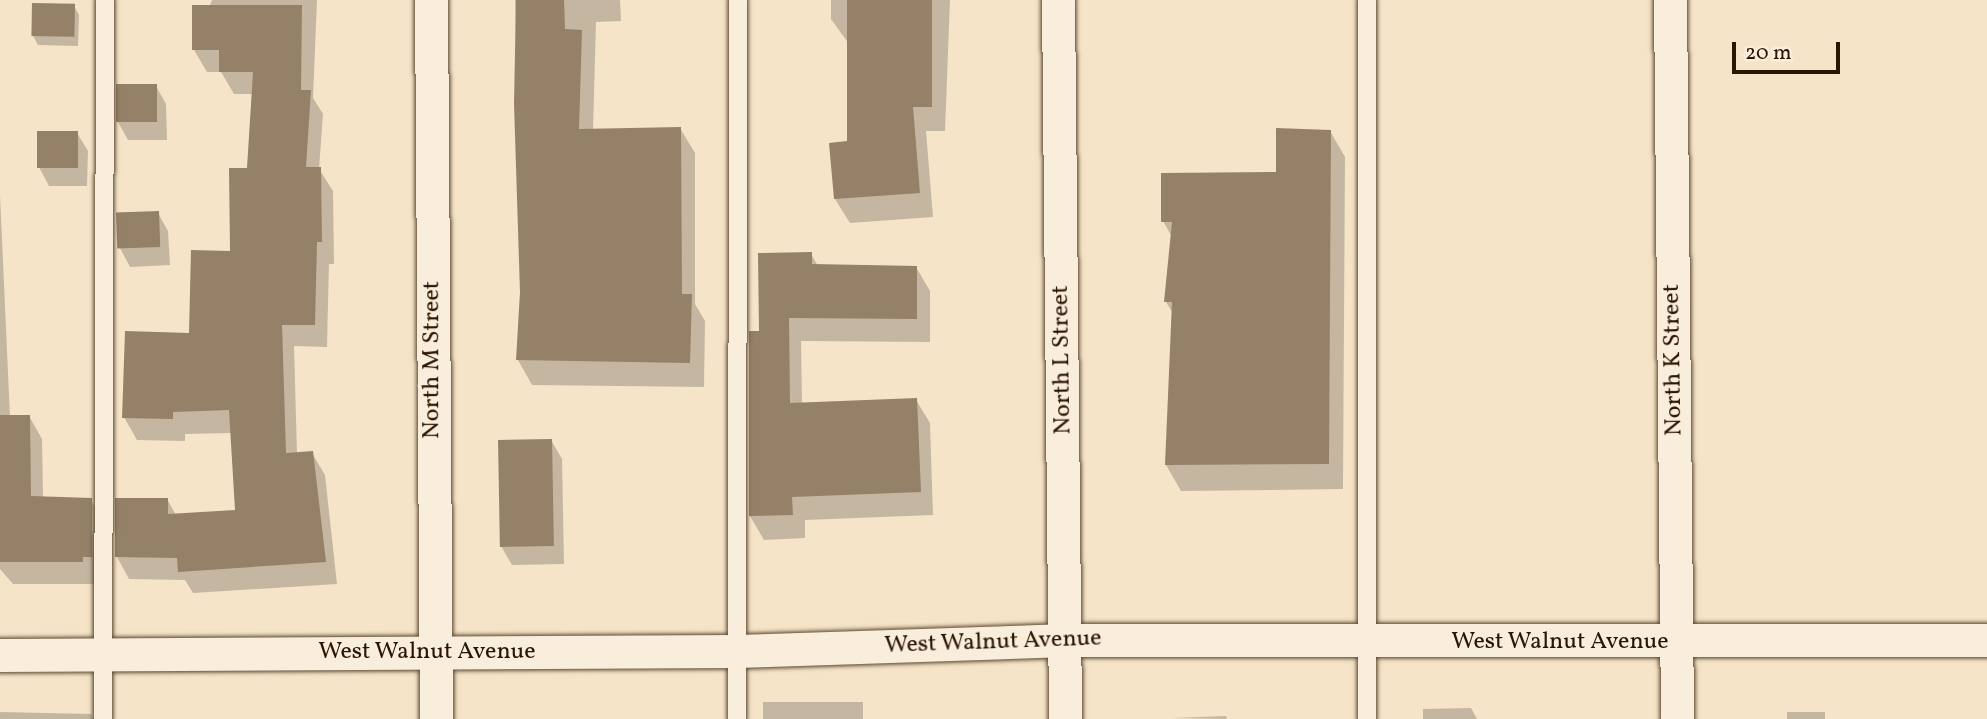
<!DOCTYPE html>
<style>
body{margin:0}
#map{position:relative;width:1987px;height:719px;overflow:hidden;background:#f6e4c8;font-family:Vollkorn,serif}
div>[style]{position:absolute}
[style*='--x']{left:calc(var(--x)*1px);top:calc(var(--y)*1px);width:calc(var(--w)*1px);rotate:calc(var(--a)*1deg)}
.shadow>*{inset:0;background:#0003;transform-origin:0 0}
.building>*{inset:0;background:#948168;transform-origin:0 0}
.roads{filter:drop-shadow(0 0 2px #5c4a32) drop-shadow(0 0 2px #5c4a32)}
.lane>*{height:18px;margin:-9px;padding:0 9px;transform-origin:9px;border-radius:9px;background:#f9eddb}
.street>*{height:33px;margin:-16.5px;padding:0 16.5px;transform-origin:16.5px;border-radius:16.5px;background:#f9eddb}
span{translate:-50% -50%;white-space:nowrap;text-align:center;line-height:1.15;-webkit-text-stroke:7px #f9eddb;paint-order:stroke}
.street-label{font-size:24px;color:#291600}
.scale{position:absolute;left:1732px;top:42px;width:108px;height:32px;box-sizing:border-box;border:4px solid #291600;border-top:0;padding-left:9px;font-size:21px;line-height:24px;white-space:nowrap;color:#291600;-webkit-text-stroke:5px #f9eddb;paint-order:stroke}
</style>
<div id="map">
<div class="shadow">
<i style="clip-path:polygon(212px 0,317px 0,313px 98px,323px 114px,319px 169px,333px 191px,334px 264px,329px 264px,327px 347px,294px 346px,297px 454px,312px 453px,325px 475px,337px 584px,193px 593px,185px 580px,129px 579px,117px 557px,167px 499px,176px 515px,236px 511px,232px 433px,185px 434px,185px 441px,137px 440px,124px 417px,190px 335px,232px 253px,249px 170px,254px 94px,234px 94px,221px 72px,207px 72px,194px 50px)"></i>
<i style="clip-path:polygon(515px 0,620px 0,621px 21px,596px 22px,593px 130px,680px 128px,695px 153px,695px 304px,705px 321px,704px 387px,532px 385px,518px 360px,522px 292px)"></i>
<i style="clip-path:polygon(831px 0,950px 0,945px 131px,926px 131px,933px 217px,850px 223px,835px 199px,849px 143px,849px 44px,831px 19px)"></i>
<i style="clip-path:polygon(74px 6px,79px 15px,78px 46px,38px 45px,33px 36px)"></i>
<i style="clip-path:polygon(156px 86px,166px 104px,167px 140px,128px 140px,118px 122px)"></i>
<i style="clip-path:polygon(1330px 131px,1345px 157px,1343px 489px,1181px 491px,1166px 465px,1174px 315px,1166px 302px,1172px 237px,1163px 221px,1278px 174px)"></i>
<i style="clip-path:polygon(77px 133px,88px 151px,87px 186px,49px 186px,39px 167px)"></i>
<i style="clip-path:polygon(0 195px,10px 417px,29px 416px,42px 439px,43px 498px,91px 500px,104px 522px,104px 579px,94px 579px,94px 584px,13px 584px,0 569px)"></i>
<i style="clip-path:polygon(158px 213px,168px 231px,170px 265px,130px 267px,120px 248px)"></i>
<i style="clip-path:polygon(811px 254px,818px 266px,916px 267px,930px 291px,930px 342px,801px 341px,802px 404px,916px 400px,930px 423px,933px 515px,805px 520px,805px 538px,764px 540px,750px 516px,751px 333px,761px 333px)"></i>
<i style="clip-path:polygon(551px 440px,562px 459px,564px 564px,512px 565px,501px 546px)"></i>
<i style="left:763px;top:702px;width:100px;height:17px"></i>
<i style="clip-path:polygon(1471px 708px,1477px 719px,1423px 719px,1423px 709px)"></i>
<i style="clip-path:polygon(0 712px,91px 714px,93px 719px,0 719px)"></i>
<i style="left:1787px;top:712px;width:38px;height:7px"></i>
<i style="clip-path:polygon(1226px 716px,1227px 719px,1172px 718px)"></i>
</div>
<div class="building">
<i style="clip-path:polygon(516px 0,564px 0,565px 29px,582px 30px,579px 129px,681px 127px,682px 294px,692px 294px,690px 363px,516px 360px,520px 292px,514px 104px)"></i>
<i style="clip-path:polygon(847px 0,932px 0,932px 107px,913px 107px,920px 193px,834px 199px,829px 143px,847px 141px)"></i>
<i style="left:32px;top:3px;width:43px;height:33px;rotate:1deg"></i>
<i style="clip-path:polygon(192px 5px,302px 5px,301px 90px,311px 90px,306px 167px,321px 167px,322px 242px,317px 242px,315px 325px,282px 325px,286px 453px,313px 451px,326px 562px,178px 572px,177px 558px,115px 557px,115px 498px,168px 498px,168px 514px,235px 510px,229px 410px,173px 412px,173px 419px,122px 418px,125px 331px,189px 333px,191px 250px,230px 251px,229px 168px,247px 168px,253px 72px,219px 72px,219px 50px,192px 50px)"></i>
<i style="left:157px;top:84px;width:38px;height:41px;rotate:90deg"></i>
<i style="clip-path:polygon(1276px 128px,1331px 130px,1329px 464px,1165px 465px,1172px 302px,1164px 302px,1172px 222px,1161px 222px,1161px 173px,1276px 172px)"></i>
<i style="left:37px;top:131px;width:41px;height:37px"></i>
<i style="left:159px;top:211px;width:36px;height:43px;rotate:88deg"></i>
<i style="clip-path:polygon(812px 252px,812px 264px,917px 266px,917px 319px,789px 318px,790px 403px,917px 398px,921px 492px,792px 497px,793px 515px,749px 516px,749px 331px,759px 331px,758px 253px)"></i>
<i style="clip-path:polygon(0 415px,30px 415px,31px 496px,92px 498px,92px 557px,83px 557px,83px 562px,0 562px)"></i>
<i style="left:552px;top:439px;width:107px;height:54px;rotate:89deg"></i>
</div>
<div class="roads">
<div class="lane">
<i style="--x:1367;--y:0;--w:719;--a:90"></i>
<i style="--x:103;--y:719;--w:719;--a:-89.84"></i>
<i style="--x:737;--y:719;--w:719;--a:-89.92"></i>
</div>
<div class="street">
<i style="--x:431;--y:0;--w:719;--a:89.6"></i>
<i style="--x:1058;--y:0;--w:719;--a:89.44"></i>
<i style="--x:1670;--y:0;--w:719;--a:89.44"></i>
<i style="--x:0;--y:655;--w:738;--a:-0.31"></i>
<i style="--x:738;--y:651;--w:329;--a:-1.9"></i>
<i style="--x:1067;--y:640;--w:920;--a:0"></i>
</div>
</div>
<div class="street-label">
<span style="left:433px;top:360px;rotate:-90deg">North M Street</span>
<span style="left:1063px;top:360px;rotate:-91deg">North L Street</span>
<span style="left:1674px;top:360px;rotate:-91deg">North K Street</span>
<span style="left:993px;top:643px;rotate:-2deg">West Walnut Avenue</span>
<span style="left:1560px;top:643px">West Walnut Avenue</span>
<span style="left:427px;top:653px">West Walnut Avenue</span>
</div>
<div class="scale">20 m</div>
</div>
